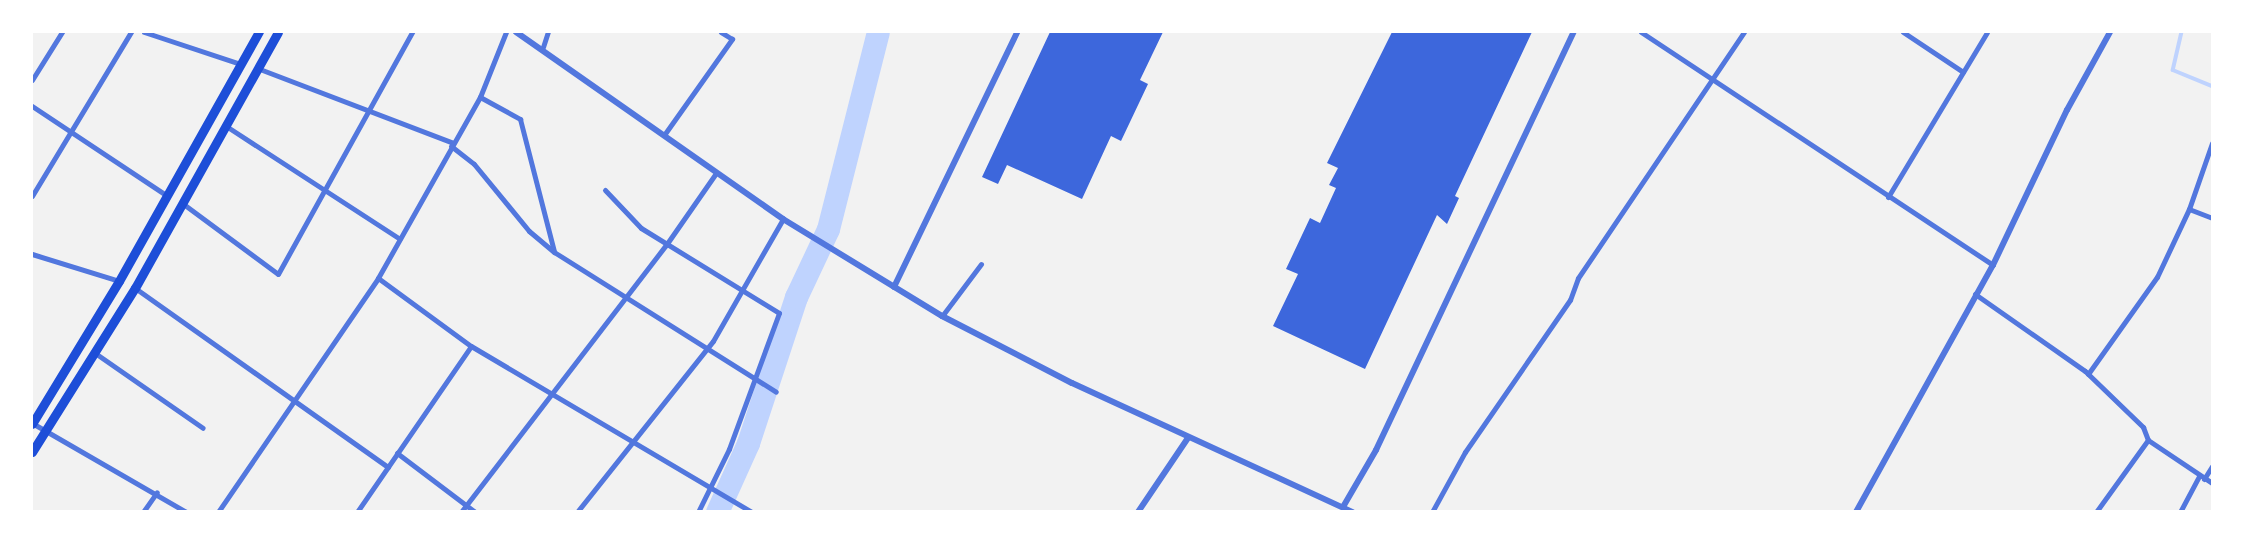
<!DOCTYPE html>
<style>
body{margin:0}
#map{position:relative;width:2244px;height:543px;overflow:hidden;background:#f2f2f2;font-family:Karla,sans-serif}
div>[style]{position:absolute}
[style*='--x']{left:calc(var(--x)*1px);top:calc(var(--y)*1px);width:calc(var(--w)*1px);rotate:calc(var(--a)*1deg)}
.stream>*{height:3.5px;margin:-1.75px;padding:0 1.75px;transform-origin:1.75px;border-radius:1.75px;background:#bfd3fe}
.river>*{height:23px;margin:-11.5px;padding:0 11.5px;transform-origin:11.5px;border-radius:11.5px;background:#bfd3fe}
.building>*{inset:0;background:#3d67dc}
.minor>*{height:5px;margin:-2.5px;padding:0 2.5px;transform-origin:2.5px;border-radius:2.5px;background:#5277de}
.tertiary>*{height:6px;margin:-3px;padding:0 3px;transform-origin:3px;border-radius:3px;background:#5277de}
.trunk>*{height:9px;margin:-4.5px;padding:0 4.5px;transform-origin:4.5px;border-radius:4.5px;background:#1d4ed8}
span{translate:-50% -50%;white-space:nowrap;text-align:center;line-height:1.15;-webkit-text-stroke:7px #fff;paint-order:stroke}
.frame{position:absolute;inset:0;border:33px solid #fff;pointer-events:none}
</style>
<div id="map">
<div class="stream">
<i style="--x:2182;--y:32;--w:39;--a:103"></i>
<i style="--x:2173;--y:70;--w:42;--a:22.3"></i>
</div>
<div class="river">
<i style="--x:717;--y:512;--w:76;--a:-65.8"></i>
<i style="--x:748;--y:443;--w:154;--a:-71.8"></i>
<i style="--x:796;--y:297;--w:75;--a:-64.8"></i>
<i style="--x:828;--y:229;--w:203;--a:-75.8"></i>
</div>
<div class="building">
<i style="clip-path:polygon(1050px 32px,1163px 32px,1140px 80px,1148px 84px,1121px 141px,1111px 136px,1082px 199px,1007px 165px,998px 184px,982px 177px)"></i>
<i style="clip-path:polygon(1392px 32px,1532px 32px,1455px 196px,1459px 198px,1447px 224px,1437px 215px,1365px 369px,1273px 326px,1298px 274px,1286px 269px,1310px 218px,1320px 223px,1336px 188px,1329px 185px,1338px 168px,1327px 163px)"></i>
</div>
<div class="minor">
<i style="--x:144;--y:32;--w:102;--a:18.3"></i>
<i style="--x:1641;--y:32;--w:422;--a:33.5"></i>
<i style="--x:1903;--y:32;--w:72;--a:33.7"></i>
<i style="--x:543;--y:47;--w:16;--a:-72"></i>
<i style="--x:257;--y:68;--w:210;--a:20.9"></i>
<i style="--x:32;--y:80;--w:57;--a:-58"></i>
<i style="--x:480;--y:97;--w:46;--a:28.8"></i>
<i style="--x:520;--y:119;--w:136;--a:75.6"></i>
<i style="--x:32;--y:106;--w:161;--a:33.6"></i>
<i style="--x:226;--y:126;--w:207;--a:33"></i>
<i style="--x:664;--y:135;--w:118;--a:-54.7"></i>
<i style="--x:732;--y:39;--w:13;--a:-148"></i>
<i style="--x:2212;--y:143;--w:70;--a:109.2"></i>
<i style="--x:2189;--y:209;--w:25;--a:21"></i>
<i style="--x:451;--y:146;--w:29;--a:38"></i>
<i style="--x:474;--y:164;--w:87;--a:50.6"></i>
<i style="--x:529;--y:231;--w:33;--a:40"></i>
<i style="--x:554;--y:252;--w:262;--a:32.2"></i>
<i style="--x:605;--y:190;--w:52;--a:46.5"></i>
<i style="--x:641;--y:228;--w:162;--a:31.6"></i>
<i style="--x:779;--y:313;--w:145;--a:110.2"></i>
<i style="--x:729;--y:449;--w:70;--a:116.2"></i>
<i style="--x:32;--y:196;--w:192;--a:-58.9"></i>
<i style="--x:1888;--y:197;--w:192;--a:-59"></i>
<i style="--x:182;--y:203;--w:119;--a:36.5"></i>
<i style="--x:278;--y:274;--w:277;--a:-61"></i>
<i style="--x:32;--y:254;--w:91;--a:17.2"></i>
<i style="--x:378;--y:278;--w:115;--a:36.2"></i>
<i style="--x:471;--y:346;--w:326;--a:30.6"></i>
<i style="--x:135;--y:288;--w:310;--a:35.3"></i>
<i style="--x:1975;--y:294;--w:134;--a:35"></i>
<i style="--x:2085;--y:371;--w:81;--a:44"></i>
<i style="--x:2143;--y:427;--w:14;--a:69"></i>
<i style="--x:942;--y:316;--w:65;--a:-53.1"></i>
<i style="--x:95;--y:353;--w:131;--a:34.8"></i>
<i style="--x:2088;--y:374;--w:119;--a:-54.6"></i>
<i style="--x:2157;--y:277;--w:75;--a:-64.8"></i>
<i style="--x:32;--y:423;--w:178;--a:30"></i>
<i style="--x:397;--y:453;--w:98;--a:37.1"></i>
<i style="--x:2204;--y:479;--w:15;--a:-58"></i>
<i style="--x:143;--y:512;--w:24;--a:-55"></i>
<i style="--x:218;--y:512;--w:283;--a:-55.6"></i>
<i style="--x:378;--y:278;--w:208;--a:-60.6"></i>
<i style="--x:480;--y:97;--w:70;--a:-68.2"></i>
<i style="--x:357;--y:512;--w:201;--a:-55.5"></i>
<i style="--x:461;--y:512;--w:337;--a:-52.5"></i>
<i style="--x:666;--y:245;--w:88;--a:-55.2"></i>
<i style="--x:577;--y:512;--w:218;--a:-51.5"></i>
<i style="--x:713;--y:341;--w:141;--a:-60.2"></i>
<i style="--x:1432;--y:512;--w:68;--a:-61.2"></i>
<i style="--x:1465;--y:452;--w:185;--a:-55.4"></i>
<i style="--x:1570;--y:300;--w:23;--a:-70"></i>
<i style="--x:1578;--y:278;--w:297;--a:-56"></i>
<i style="--x:2096;--y:512;--w:89;--a:-54.2"></i>
<i style="--x:2148;--y:440;--w:77;--a:33.9"></i>
<i style="--x:2180;--y:512;--w:40;--a:-62"></i>
</div>
<div class="tertiary">
<i style="--x:516;--y:32;--w:326;--a:35"></i>
<i style="--x:783;--y:219;--w:186;--a:31.4"></i>
<i style="--x:942;--y:316;--w:146;--a:27.3"></i>
<i style="--x:1072;--y:383;--w:309;--a:24.7"></i>
<i style="--x:894;--y:287;--w:283;--a:-64.2"></i>
<i style="--x:1343;--y:507;--w:66;--a:-59.9"></i>
<i style="--x:1376;--y:450;--w:463;--a:-64.7"></i>
<i style="--x:1138;--y:512;--w:89;--a:-56"></i>
<i style="--x:1856;--y:512;--w:282;--a:-61"></i>
<i style="--x:1993;--y:265;--w:172;--a:-64.5"></i>
<i style="--x:2067;--y:110;--w:89;--a:-61.1"></i>
</div>
<div class="trunk">
<i style="--x:32;--y:424;--w:167;--a:-58.7"></i>
<i style="--x:119;--y:281;--w:286;--a:-60.7"></i>
<i style="--x:32;--y:452;--w:194;--a:-57.9"></i>
<i style="--x:135;--y:288;--w:293;--a:-60.8"></i>
</div>
<div class="frame"></div>
</div>
